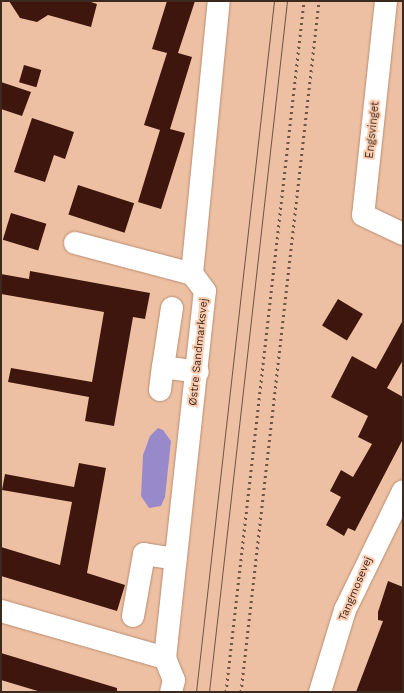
<!DOCTYPE html>
<meta charset="utf-8">
<style>
body{margin:0}
#map{position:relative;width:404px;height:693px;overflow:hidden;background:#eec0a3;font-family:"Work Sans",sans-serif}
div>[style]{position:absolute}
[style*='--x']{left:calc(var(--x)*1px);top:calc(var(--y)*1px);width:calc(var(--w)*1px);rotate:calc(var(--a)*1deg)}
.water>*{inset:0;background:#9889cb}
.building>*{inset:0;background:#3f160d;transform-origin:0 0}
.roads{filter:drop-shadow(0 0 1px #b98d71) drop-shadow(0 0 1px #b98d71)}
.minor>*{height:22px;margin:-11px;padding:0 11px;transform-origin:11px;border-radius:11px;background:#fff}
.tram>*{height:1px;margin:-0.5px;padding:0 0.5px;transform-origin:0.5px;border-radius:0.5px;background:#6d5443}
.rail>*{height:3px;margin-top:-1.5px;transform-origin:0;background:repeating-linear-gradient(90deg,#6d5443 0 2px,transparent 0 6px)}
span{translate:-50% -50%;white-space:nowrap;text-align:center;line-height:1.15;-webkit-text-stroke:4px #fccdb0;paint-order:stroke}
.street-label{font-size:11px;color:#3b291e}
.frame{position:absolute;inset:0;border:2px solid #3b291e;pointer-events:none}
</style>
<div id="map">
<div class="water">
<i style="clip-path:polygon(158px 428px,163px 430px,171px 441px,165px 497px,161px 506px,149px 508px,141px 496px,143px 455px,150px 436px)"></i>
</div>
<div class="building">
<i style="clip-path:polygon(9px 1px,88px 1px,97px 4px,91px 27px,48px 15px,37px 22px,20px 18px)"></i>
<i style="clip-path:polygon(167px 1px,195px 1px,178px 53px,192px 57px,170px 129px,185px 133px,161px 209px,138px 202px,160px 130px,144px 125px,167px 53px,152px 49px)"></i>
<i style="left:24px;top:65px;width:18px;height:18px;rotate:16deg"></i>
<i style="clip-path:polygon(1px 82px,31px 92px,22px 116px,1px 109px)"></i>
<i style="clip-path:polygon(32px 118px,74px 132px,65px 159px,54px 155px,45px 182px,14px 172px)"></i>
<i style="left:78px;top:185px;width:59px;height:31px;rotate:18deg"></i>
<i style="left:11px;top:213px;width:37px;height:28px;rotate:17deg"></i>
<i style="clip-path:polygon(30px 271px,150px 293px,145px 319px,133px 317px,114px 426px,85px 421px,89px 397px,8px 382px,11px 368px,92px 382px,104px 312px,1px 294px,1px 274px,29px 279px)"></i>
<i style="left:338px;top:299px;width:29px;height:31px;rotate:31deg"></i>
<i style="clip-path:polygon(403px 320px,403px 360px,387px 388px,403px 397px,403px 439px,355px 531px,348px 528px,344px 536px,326px 525px,341px 497px,330px 491px,341px 470px,353px 477px,372px 444px,358px 437px,368px 416px,331px 397px,352px 356px,376px 369px)"></i>
<i style="clip-path:polygon(79px 463px,106px 468px,87px 573px,125px 585px,117px 611px,1px 576px,1px 547px,60px 565px,72px 502px,2px 490px,5px 474px,74px 487px)"></i>
<i style="clip-path:polygon(388px 581px,403px 587px,403px 692px,356px 692px,383px 621px,378px 620px,378px 612px)"></i>
<i style="clip-path:polygon(1px 653px,117px 688px,117px 692px,41px 692px,1px 680px)"></i>
</div>
<div class="roads">
<div class="minor">
<i style="--x:386;--y:1;--w:215;--a:96.1"></i>
<i style="--x:363;--y:215;--w:44;--a:25.4"></i>
<i style="--x:75;--y:243;--w:121;--a:14.8"></i>
<i style="--x:172;--y:308;--w:60;--a:98.7"></i>
<i style="--x:163;--y:367;--w:35;--a:8"></i>
<i style="--x:160;--y:390;--w:23;--a:-83"></i>
<i style="--x:1;--y:611;--w:171;--a:16"></i>
<i style="--x:165;--y:658;--w:369;--a:-83.8"></i>
<i style="--x:205;--y:291;--w:21;--a:-127"></i>
<i style="--x:192;--y:274;--w:274;--a:-84.4"></i>
<i style="--x:133;--y:616;--w:63;--a:-79.9"></i>
<i style="--x:144;--y:554;--w:32;--a:9"></i>
<i style="--x:165;--y:658;--w:24;--a:68"></i>
<i style="--x:174;--y:680;--w:12;--a:104"></i>
<i style="--x:320;--y:692;--w:86;--a:-73"></i>
<i style="--x:345;--y:610;--w:132;--a:-64"></i>
</div>
</div>
<div class="tram">
<i style="--x:196;--y:692;--w:695;--a:-83.56"></i>
<i style="--x:209;--y:692;--w:695;--a:-83.56"></i>
</div>
<div class="rail">
<i style="--x:226;--y:692;--w:695;--a:-83.56"></i>
<i style="--x:241;--y:692;--w:695;--a:-83.56"></i>
</div>
<div class="street-label">
<span style="left:373px;top:130px;rotate:-84deg">Engsvinget</span>
<span style="left:199px;top:352px;rotate:-84deg">Østre Sandmarksvej</span>
<span style="left:356px;top:589px;rotate:-67deg">Tangmosevej</span>
</div>
<div class="frame"></div>
</div>
